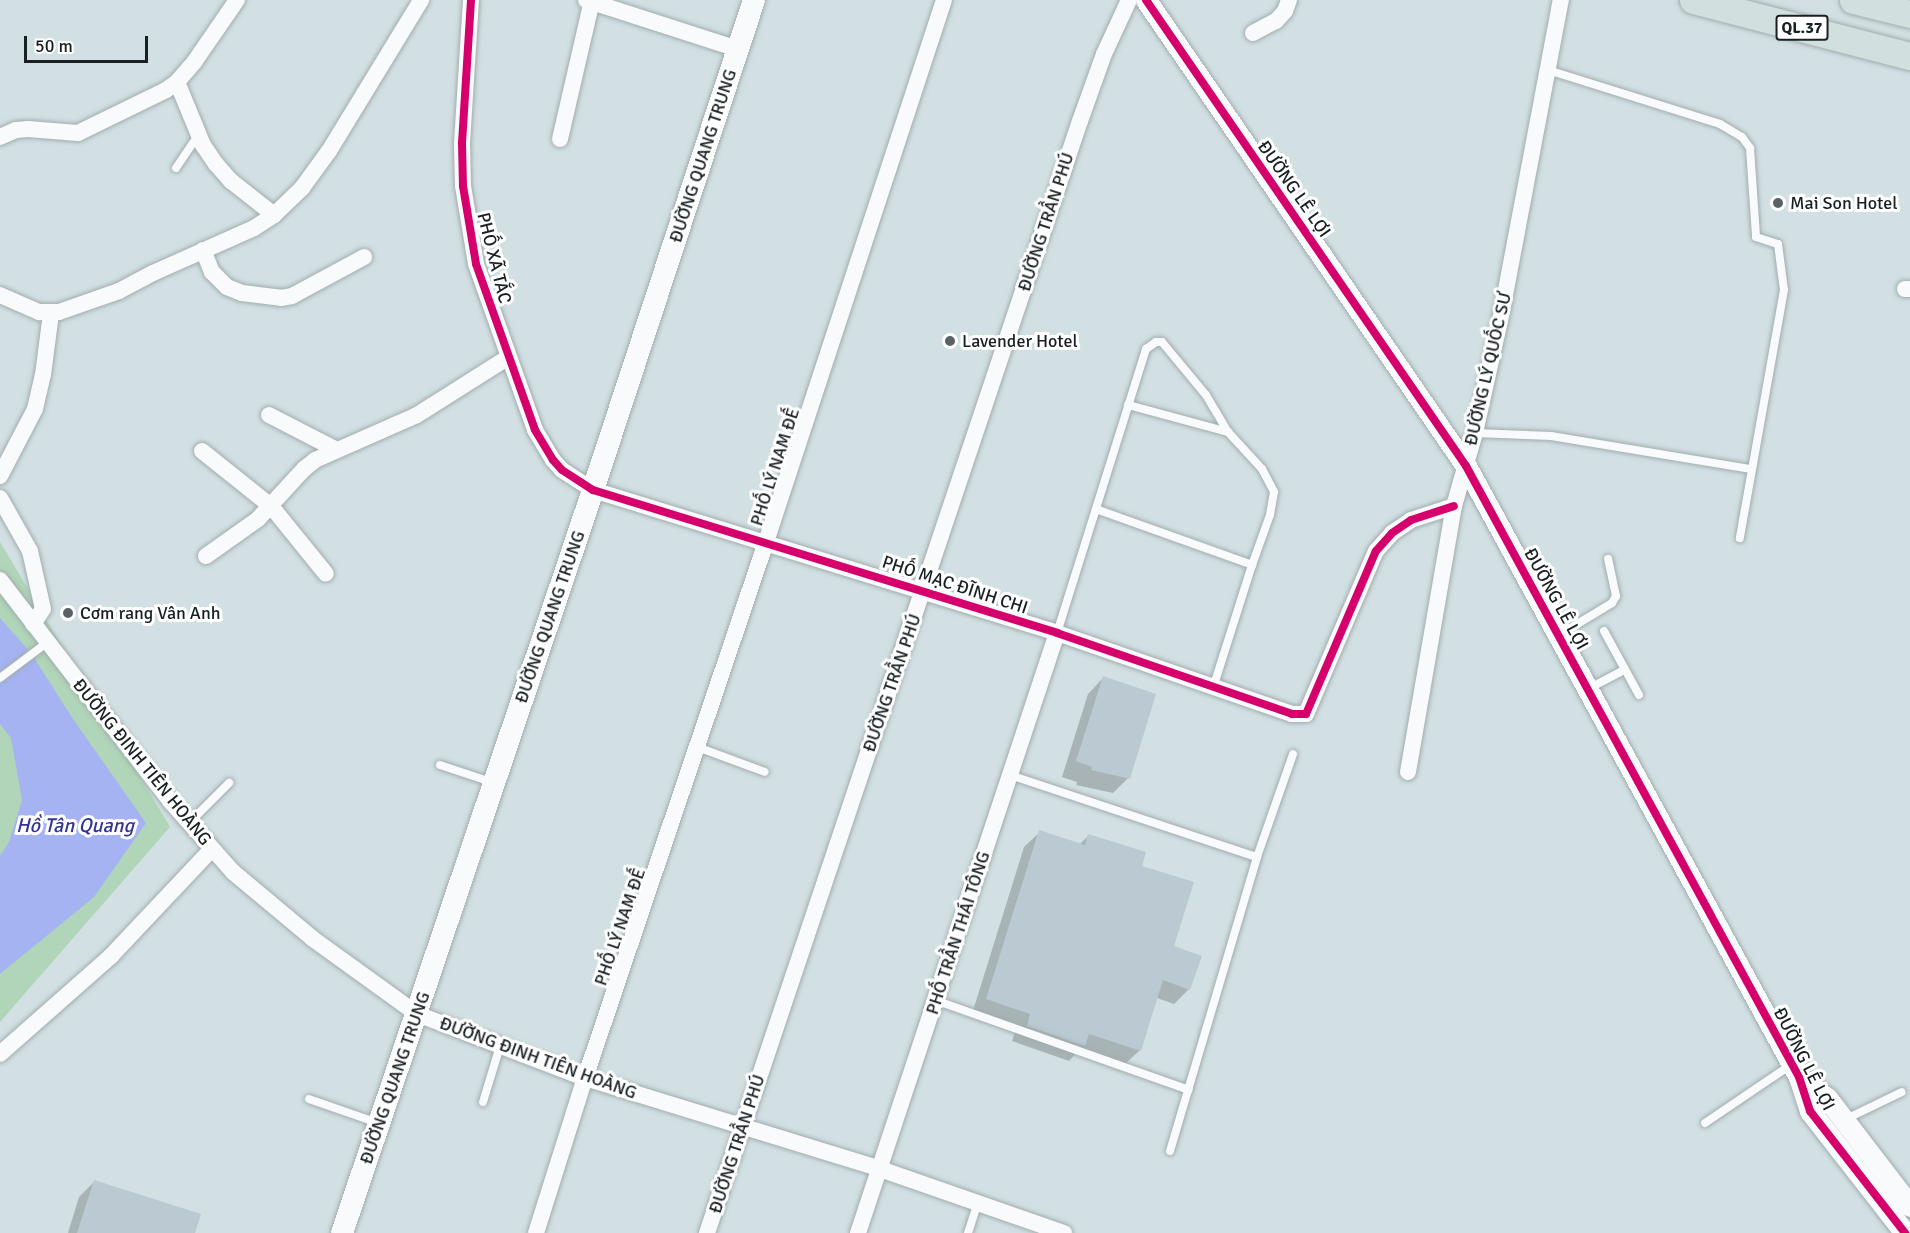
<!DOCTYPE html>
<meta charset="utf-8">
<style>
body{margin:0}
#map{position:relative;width:1910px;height:1233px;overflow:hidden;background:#d2e0e3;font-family:Signika,sans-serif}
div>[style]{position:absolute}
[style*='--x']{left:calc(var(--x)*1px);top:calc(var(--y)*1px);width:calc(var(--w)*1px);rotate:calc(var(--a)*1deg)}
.green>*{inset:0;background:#b0d5b8}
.water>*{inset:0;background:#a5b3f2}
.shadow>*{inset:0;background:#0003}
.building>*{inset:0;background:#bac9d2}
.roads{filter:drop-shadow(0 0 2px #a2acae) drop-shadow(0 0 2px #a2acae)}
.service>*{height:8px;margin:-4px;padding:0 4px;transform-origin:4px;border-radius:4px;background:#f8fafb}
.minor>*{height:16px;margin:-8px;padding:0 8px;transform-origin:8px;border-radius:8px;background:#f8fafb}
.tertiary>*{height:21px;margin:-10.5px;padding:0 10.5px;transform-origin:10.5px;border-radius:10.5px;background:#f8fafb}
.secondary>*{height:22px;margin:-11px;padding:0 11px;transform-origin:11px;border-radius:11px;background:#f8fafb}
.trunk>*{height:27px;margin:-13.5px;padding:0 13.5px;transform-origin:13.5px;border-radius:13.5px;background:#d1e0df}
.cycleway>*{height:8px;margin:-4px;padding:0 4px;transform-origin:4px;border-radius:4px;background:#d6006c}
.dots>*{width:16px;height:16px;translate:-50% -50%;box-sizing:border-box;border:3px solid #fff;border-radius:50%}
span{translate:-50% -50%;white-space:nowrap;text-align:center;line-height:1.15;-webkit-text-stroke:6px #fff;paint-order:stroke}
.shield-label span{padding:2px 4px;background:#fff;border:2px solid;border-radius:4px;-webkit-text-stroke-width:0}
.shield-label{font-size:16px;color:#182022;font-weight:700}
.street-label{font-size:18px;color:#182022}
.poi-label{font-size:18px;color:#182022}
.left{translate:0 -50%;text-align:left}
.water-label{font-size:20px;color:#343498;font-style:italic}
.scale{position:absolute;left:24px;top:36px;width:124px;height:27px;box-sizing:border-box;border:3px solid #182022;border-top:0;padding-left:8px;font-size:18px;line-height:21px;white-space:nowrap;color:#182022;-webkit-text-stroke:4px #fff;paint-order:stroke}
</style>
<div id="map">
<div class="green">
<i style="clip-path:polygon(0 542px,170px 827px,0 1022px)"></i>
</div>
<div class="water">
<i style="clip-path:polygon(0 618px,31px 653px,73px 719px,146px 823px,94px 897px,0 974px,0 856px,9px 842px,22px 800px,11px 738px,0 724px)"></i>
</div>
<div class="shadow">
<i style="clip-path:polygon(1103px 678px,1128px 778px,1113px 793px,1076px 785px,1077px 782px,1062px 777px,1088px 694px)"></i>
<i style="clip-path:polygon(1040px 832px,1079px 845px,1089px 835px,1140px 867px,1189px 989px,1174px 1004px,1157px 998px,1140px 1050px,1124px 1065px,1079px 1050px,1069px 1061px,1012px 1041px,1016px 1029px,972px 1014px,1024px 847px)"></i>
<i style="clip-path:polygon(94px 1182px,193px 1233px,68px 1233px,79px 1197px)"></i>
</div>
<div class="building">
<i style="clip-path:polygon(1103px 676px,1156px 694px,1130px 779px,1091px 770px,1092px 767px,1076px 761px)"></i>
<i style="clip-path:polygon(1039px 830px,1085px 845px,1088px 834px,1146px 852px,1142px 866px,1194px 882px,1174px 946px,1202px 956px,1190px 990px,1163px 980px,1141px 1051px,1089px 1034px,1085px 1046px,1027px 1026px,1030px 1014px,986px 999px)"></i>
<i style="clip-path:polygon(94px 1180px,201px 1214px,195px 1233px,77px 1233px)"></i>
</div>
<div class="roads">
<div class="service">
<i style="--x:1548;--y:70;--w:180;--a:17.4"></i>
<i style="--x:1720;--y:124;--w:26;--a:31"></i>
<i style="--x:1742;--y:137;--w:14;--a:54"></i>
<i style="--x:1750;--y:148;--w:89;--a:86.1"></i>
<i style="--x:1756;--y:237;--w:23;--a:18"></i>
<i style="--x:1778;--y:244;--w:46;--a:82.6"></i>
<i style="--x:1784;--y:290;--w:252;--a:100.1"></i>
<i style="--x:176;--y:168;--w:41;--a:-55.9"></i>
<i style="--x:1128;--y:405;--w:104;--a:15.1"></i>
<i style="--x:1475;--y:433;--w:76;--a:2.3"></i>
<i style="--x:1551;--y:436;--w:203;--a:9.4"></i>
<i style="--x:1096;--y:509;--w:166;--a:19.7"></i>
<i style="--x:1604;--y:631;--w:73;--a:61.3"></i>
<i style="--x:1057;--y:633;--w:298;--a:-72.6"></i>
<i style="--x:1146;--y:349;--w:12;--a:-35"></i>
<i style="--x:1156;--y:342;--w:6;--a:0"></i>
<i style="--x:1162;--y:342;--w:69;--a:50.3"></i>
<i style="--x:1206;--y:395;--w:43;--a:59.3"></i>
<i style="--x:1228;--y:432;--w:50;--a:47.4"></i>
<i style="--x:1262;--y:469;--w:26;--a:62"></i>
<i style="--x:1274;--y:492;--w:23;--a:100"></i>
<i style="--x:1270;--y:515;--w:53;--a:109.8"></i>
<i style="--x:1252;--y:565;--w:129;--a:107.6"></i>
<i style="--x:1559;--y:635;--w:62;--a:-31.1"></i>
<i style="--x:1612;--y:603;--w:8;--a:-60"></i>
<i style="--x:1616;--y:596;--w:38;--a:-102"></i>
<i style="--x:0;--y:678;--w:60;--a:-36.9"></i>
<i style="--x:1588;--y:689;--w:41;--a:-27.8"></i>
<i style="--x:697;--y:747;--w:72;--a:20.2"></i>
<i style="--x:440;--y:765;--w:57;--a:18.4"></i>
<i style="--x:1010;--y:775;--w:260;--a:18.4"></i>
<i style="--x:189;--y:823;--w:57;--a:-45"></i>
<i style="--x:935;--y:1000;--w:269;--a:19.5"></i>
<i style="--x:309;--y:1099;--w:73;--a:19.2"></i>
<i style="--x:483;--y:1102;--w:59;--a:-73.1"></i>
<i style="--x:1844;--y:1120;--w:64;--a:-25.8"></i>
<i style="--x:1705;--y:1123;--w:105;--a:-34.1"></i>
<i style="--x:1170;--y:1151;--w:307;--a:-73.5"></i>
<i style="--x:1257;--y:857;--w:109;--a:-70.7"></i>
<i style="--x:968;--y:1233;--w:32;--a:-72"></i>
</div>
<div class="minor">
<i style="--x:471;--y:0;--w:143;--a:93.6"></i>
<i style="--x:462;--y:143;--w:43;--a:88.7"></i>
<i style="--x:463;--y:186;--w:79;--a:80.5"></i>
<i style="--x:476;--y:264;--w:176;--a:70.4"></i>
<i style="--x:535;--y:430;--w:35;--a:59"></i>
<i style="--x:553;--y:460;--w:13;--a:48"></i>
<i style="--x:562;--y:470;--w:37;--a:33"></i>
<i style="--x:593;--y:490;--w:486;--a:17.1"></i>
<i style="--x:1057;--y:633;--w:249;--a:19"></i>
<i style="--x:1292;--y:714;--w:14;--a:0"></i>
<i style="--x:1306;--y:714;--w:177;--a:-66.8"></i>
<i style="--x:1376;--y:551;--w:24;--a:-48"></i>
<i style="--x:1392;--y:533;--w:23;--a:-34"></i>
<i style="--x:1411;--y:520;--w:45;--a:-18"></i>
<i style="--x:586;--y:0;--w:160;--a:17.9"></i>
<i style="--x:1253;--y:33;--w:26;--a:-28"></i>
<i style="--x:1276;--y:21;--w:13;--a:-48"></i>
<i style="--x:1285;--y:11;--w:12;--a:-70"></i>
<i style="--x:177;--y:82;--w:68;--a:67.6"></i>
<i style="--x:203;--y:145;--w:23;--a:56"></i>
<i style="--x:216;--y:164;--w:23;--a:49"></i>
<i style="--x:231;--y:181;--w:55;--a:38.3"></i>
<i style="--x:0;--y:137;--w:17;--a:-24"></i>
<i style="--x:16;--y:130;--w:12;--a:-5"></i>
<i style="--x:28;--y:129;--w:50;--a:4.6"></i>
<i style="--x:78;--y:133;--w:98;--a:-26"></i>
<i style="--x:166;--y:90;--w:14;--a:-36"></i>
<i style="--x:177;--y:82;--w:28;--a:-49"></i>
<i style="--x:195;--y:61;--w:74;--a:-55.5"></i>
<i style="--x:560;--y:139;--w:143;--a:-77"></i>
<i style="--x:203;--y:250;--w:24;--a:68"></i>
<i style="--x:212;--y:272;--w:21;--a:45"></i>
<i style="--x:227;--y:287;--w:16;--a:22"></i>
<i style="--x:242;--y:293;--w:39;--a:7"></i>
<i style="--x:281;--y:298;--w:11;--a:-10"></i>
<i style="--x:292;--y:296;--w:82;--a:-28.4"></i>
<i style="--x:1905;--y:289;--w:5;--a:0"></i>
<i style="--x:0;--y:295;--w:43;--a:23.6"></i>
<i style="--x:39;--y:312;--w:20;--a:0"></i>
<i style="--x:59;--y:312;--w:64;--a:-19.3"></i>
<i style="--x:119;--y:291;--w:38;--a:-28"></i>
<i style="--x:153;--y:273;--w:111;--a:-24"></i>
<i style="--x:254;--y:228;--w:24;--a:-33"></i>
<i style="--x:274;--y:215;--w:39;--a:-44"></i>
<i style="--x:302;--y:188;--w:46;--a:-53.9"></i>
<i style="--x:329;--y:151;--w:177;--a:-58.6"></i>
<i style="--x:269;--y:415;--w:74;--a:27.3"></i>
<i style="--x:202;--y:451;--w:88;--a:38.6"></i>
<i style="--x:271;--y:506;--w:87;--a:51"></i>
<i style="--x:0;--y:476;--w:76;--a:-62.4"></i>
<i style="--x:35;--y:409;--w:35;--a:-77"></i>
<i style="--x:43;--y:375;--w:63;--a:-82.6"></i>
<i style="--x:0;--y:498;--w:61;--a:60.5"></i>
<i style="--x:30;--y:551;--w:59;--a:77.4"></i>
<i style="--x:43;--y:609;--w:18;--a:124"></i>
<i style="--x:206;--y:556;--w:64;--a:-35.4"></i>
<i style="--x:258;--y:519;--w:68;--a:-47.4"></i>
<i style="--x:304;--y:469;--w:14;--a:-39"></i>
<i style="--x:315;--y:460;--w:111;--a:-23.8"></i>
<i style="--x:417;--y:415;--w:107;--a:-32.3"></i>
<i style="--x:0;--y:580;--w:279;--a:52.4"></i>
<i style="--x:170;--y:801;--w:95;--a:48.4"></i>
<i style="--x:233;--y:872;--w:104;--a:39.9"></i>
<i style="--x:313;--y:939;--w:128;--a:35.8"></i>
<i style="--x:417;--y:1014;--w:180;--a:20.9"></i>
<i style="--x:585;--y:1078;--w:309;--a:17.1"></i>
<i style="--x:880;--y:1169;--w:195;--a:19.2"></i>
<i style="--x:1408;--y:772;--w:270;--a:-80.2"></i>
<i style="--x:1454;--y:506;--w:76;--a:-74"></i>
<i style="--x:1475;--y:433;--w:125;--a:-77.5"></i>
<i style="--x:1502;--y:311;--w:317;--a:-79.3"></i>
<i style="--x:0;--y:1054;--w:148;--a:-41.4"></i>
<i style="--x:111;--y:956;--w:147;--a:-46.7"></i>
<i style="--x:536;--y:1233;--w:163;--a:-72.5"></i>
<i style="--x:585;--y:1078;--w:566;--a:-71.34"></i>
<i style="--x:766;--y:542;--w:570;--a:-71.82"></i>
<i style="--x:707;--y:1233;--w:1173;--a:-71.46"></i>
<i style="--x:1080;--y:121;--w:71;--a:-70.3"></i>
<i style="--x:1104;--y:54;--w:60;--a:-65.2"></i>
<i style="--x:858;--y:1233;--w:632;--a:-71.65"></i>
</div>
<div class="tertiary">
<i style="--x:1146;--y:0;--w:565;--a:55.52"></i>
<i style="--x:1466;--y:466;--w:696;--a:61.41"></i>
<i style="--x:1799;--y:1077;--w:36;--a:72"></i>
<i style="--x:1810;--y:1111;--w:155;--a:52.1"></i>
<i style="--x:1799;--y:1077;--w:35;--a:37"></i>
<i style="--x:1827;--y:1098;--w:136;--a:52.5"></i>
</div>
<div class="secondary">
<i style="--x:342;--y:1233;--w:784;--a:-71.33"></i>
<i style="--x:593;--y:490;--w:516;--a:-71.81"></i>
</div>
<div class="trunk">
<i style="--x:1693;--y:0;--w:224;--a:14.5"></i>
<i style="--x:1853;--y:0;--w:59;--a:13.8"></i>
</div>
</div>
<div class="cycleway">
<i style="--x:471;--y:0;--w:143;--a:93.6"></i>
<i style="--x:462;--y:143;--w:43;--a:88.7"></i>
<i style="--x:463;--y:186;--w:79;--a:80.5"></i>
<i style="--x:476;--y:264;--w:176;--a:70.4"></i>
<i style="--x:535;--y:430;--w:35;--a:59"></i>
<i style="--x:553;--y:460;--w:13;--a:48"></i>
<i style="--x:562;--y:470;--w:37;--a:33"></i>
<i style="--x:593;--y:490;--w:486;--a:17.1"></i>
<i style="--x:1057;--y:633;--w:249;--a:19"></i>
<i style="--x:1292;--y:714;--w:14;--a:0"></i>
<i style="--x:1306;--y:714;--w:177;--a:-66.8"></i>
<i style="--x:1376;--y:551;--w:24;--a:-48"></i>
<i style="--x:1392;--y:533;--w:23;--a:-34"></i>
<i style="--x:1411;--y:520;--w:45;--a:-18"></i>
<i style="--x:1146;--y:0;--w:565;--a:55.52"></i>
<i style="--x:1466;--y:466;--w:696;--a:61.41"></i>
<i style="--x:1799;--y:1077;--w:36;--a:72"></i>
<i style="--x:1810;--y:1111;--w:155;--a:52.1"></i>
</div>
<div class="dots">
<i style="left:1778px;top:203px;background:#596366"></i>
<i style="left:950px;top:341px;background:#596366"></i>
<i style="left:68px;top:613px;background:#596366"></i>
</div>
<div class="shield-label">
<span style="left:1802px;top:28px">QL.37</span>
</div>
<div class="street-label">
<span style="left:703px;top:156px;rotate:-72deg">ĐƯỜNG QUANG TRUNG</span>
<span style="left:1294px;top:189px;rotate:55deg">ĐƯỜNG LÊ LỢI</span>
<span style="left:1046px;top:222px;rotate:-72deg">ĐƯỜNG TRẦN PHÚ</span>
<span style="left:494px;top:258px;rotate:76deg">PHỐ XÃ TẮC</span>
<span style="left:1488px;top:369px;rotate:-77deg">ĐƯỜNG LÝ QUỐC SƯ</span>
<span style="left:775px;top:467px;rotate:-72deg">PHỐ LÝ NAM ĐẾ</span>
<span style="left:955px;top:585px;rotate:18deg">PHỐ MẠC ĐĨNH CHI</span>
<span style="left:1556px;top:599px;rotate:61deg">ĐƯỜNG LÊ LỢI</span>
<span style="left:550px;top:617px;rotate:-71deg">ĐƯỜNG QUANG TRUNG</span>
<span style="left:892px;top:683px;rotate:-71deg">ĐƯỜNG TRẦN PHÚ</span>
<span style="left:142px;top:762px;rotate:51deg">ĐƯỜNG ĐINH TIÊN HOÀNG</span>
<span style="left:620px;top:927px;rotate:-71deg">PHỐ LÝ NAM ĐẾ</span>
<span style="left:958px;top:933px;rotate:-72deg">PHỐ TRẦN THÁI TÔNG</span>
<span style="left:538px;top:1058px;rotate:20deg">ĐƯỜNG ĐINH TIÊN HOÀNG</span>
<span style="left:1804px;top:1059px;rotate:63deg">ĐƯỜNG LÊ LỢI</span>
<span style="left:395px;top:1078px;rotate:-71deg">ĐƯỜNG QUANG TRUNG</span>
<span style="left:737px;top:1144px;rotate:-72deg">ĐƯỜNG TRẦN PHÚ</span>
</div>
<div class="poi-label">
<span class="left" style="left:1790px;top:203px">Mai Son Hotel</span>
<span class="left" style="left:962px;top:341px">Lavender Hotel</span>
<span class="left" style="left:80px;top:613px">Cơm rang Vân Anh</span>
</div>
<div class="water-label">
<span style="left:75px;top:825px">Hồ Tân Quang</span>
</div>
<div class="scale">50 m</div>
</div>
